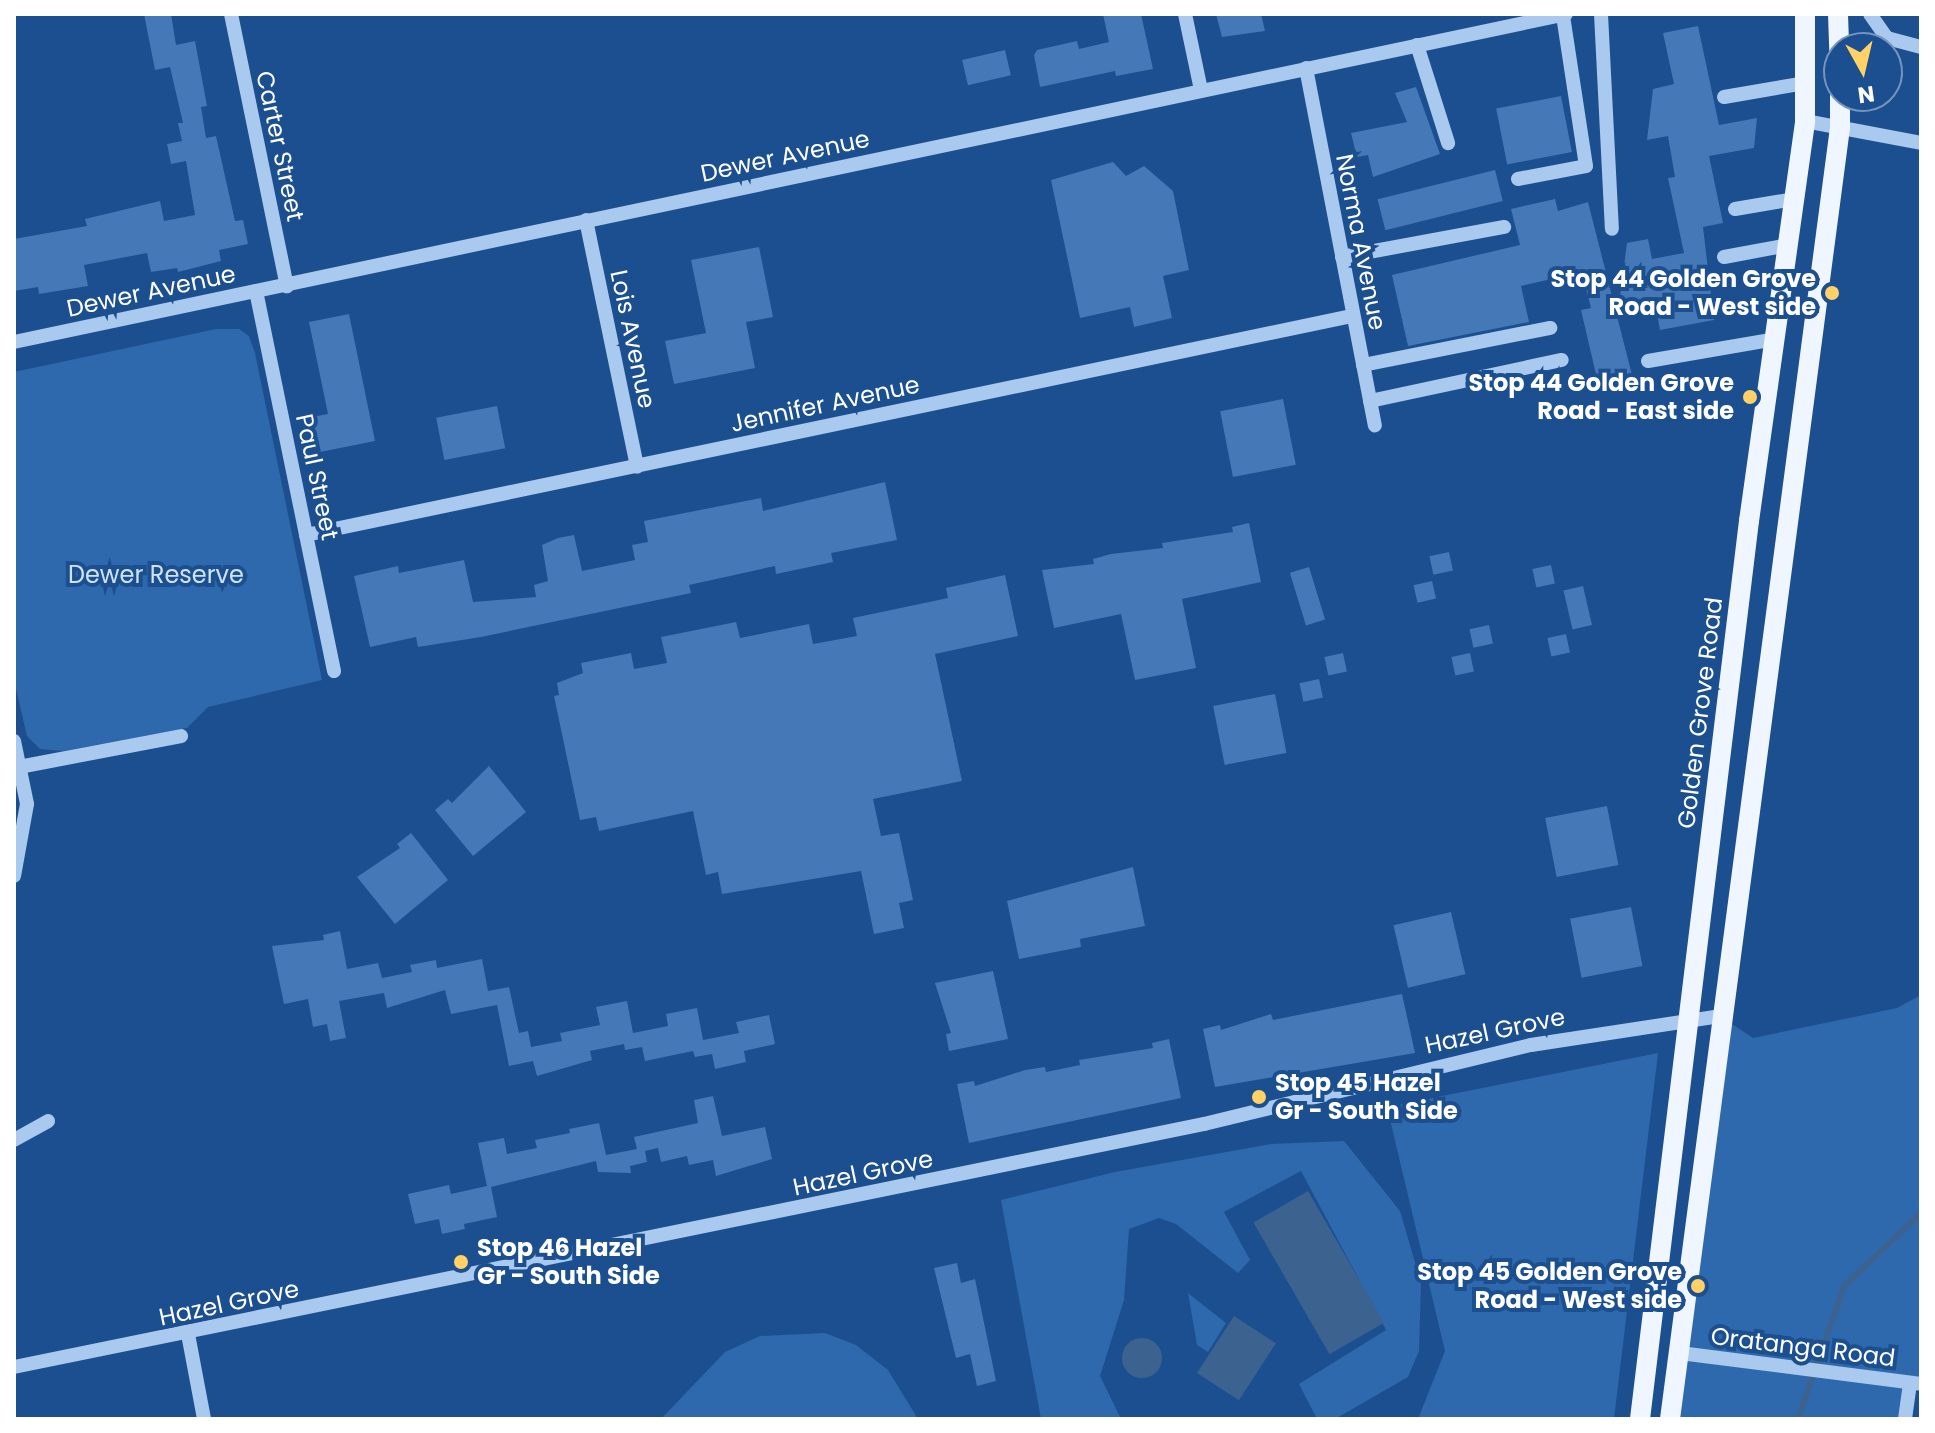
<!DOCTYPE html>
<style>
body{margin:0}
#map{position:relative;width:1935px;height:1433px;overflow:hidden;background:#1b4f8f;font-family:Poppins,sans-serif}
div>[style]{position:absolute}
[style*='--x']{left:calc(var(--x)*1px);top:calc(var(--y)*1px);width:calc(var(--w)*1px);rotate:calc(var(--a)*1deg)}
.green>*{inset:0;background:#2e69ad}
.water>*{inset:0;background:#3c6290;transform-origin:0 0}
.round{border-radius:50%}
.stream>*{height:6px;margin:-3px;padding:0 3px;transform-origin:3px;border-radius:3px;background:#3c6290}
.building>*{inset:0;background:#4478b7;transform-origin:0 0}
.minor>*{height:14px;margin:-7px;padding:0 7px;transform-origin:7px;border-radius:7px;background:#a9c9ee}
.major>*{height:20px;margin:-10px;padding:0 10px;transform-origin:10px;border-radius:10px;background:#f0f6ff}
.dots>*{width:22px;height:22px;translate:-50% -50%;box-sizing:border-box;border:4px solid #1b4f8f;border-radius:50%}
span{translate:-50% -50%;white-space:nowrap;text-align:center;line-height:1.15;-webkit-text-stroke:8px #1b4f8f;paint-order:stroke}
.street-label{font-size:24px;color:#fff}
.poi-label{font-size:24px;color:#fff;font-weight:700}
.right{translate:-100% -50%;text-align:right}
.left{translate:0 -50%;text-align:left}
.park-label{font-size:24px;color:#cfe3fa}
.frame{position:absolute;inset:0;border:16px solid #fff;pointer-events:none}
.north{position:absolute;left:1823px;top:32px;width:80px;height:80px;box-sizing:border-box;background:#1b4f8f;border:2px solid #7695bc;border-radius:50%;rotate:172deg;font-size:22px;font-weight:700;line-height:32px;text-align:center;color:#fff}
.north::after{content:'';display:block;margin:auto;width:28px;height:36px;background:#ffd166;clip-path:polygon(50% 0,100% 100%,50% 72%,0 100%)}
</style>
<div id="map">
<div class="green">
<i style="clip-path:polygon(216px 329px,239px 329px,249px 336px,255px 353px,322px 680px,208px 707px,187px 728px,63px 751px,40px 749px,27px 736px,14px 680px,14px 372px)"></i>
<i style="clip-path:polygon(1921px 995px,1921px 1384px,1910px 1384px,1905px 1419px,1670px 1419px,1720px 1016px,1753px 1038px,1897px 1008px)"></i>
<i style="clip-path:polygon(1658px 1053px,1614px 1419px,1418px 1419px,1445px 1351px,1387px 1107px)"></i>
<i style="clip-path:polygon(1344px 1141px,1400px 1211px,1421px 1283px,1419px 1351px,1408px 1377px,1335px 1419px,1317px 1419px,1299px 1384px,1386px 1330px,1301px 1171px,1224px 1212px,1250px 1260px,1238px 1273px,1176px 1224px,1159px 1218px,1129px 1229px,1124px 1300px,1100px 1376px,1121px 1419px,1041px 1419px,1001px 1200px,1115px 1172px,1271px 1144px)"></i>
<i style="clip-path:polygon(1188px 1293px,1226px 1323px,1208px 1352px,1197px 1345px)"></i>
<i style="clip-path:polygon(825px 1333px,856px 1345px,888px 1370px,918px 1419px,661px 1419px,725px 1352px,760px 1336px)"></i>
</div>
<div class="water">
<i style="left:1308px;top:1191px;width:152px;height:63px;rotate:60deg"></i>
<i style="left:1234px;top:1316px;width:50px;height:68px;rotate:33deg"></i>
<i class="round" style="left:1122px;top:1338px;width:40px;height:40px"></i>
</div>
<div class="stream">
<i style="--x:1798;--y:1419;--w:141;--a:-70.9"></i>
<i style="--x:1844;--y:1286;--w:106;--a:-43.5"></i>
</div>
<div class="building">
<i style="clip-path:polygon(144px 14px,171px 14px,176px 45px,195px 41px,207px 106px,201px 107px,206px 138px,216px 136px,235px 221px,243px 220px,248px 244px,219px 250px,221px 261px,178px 272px,177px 268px,151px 272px,147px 253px,84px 265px,88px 286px,39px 294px,38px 287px,14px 291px,14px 239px,87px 226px,85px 219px,160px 201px,164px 221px,195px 215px,186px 161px,171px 164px,167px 144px,182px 141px,178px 123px,183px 123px,170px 67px,155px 70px)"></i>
<i style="clip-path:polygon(1103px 14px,1141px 14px,1153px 69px,1116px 76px,1115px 71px,1040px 87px,1034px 55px,1037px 50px,1077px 41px,1079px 49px,1109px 42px)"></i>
<i style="clip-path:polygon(1216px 14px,1261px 14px,1265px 31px,1222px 37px)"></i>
<i style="clip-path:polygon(1698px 26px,1719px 125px,1757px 118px,1754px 148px,1709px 156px,1723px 223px,1703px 227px,1714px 320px,1660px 330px,1654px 297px,1619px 303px,1627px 243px,1648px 239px,1652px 259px,1684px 253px,1668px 178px,1675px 177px,1668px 136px,1647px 140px,1653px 89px,1674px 84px,1663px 33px)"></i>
<i style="left:1005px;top:50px;width:26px;height:44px;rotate:77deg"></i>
<i style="clip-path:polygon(1416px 87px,1440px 154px,1373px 177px,1368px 155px,1357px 157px,1351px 133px,1407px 122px,1395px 93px)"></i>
<i style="left:1561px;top:96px;width:57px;height:66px;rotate:79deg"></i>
<i style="clip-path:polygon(1113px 162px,1126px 176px,1144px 166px,1173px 191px,1189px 270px,1163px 276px,1172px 318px,1134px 327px,1130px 307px,1080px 318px,1051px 180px)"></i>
<i style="left:1495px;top:170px;width:32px;height:121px;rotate:76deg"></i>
<i style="clip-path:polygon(1555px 199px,1558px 211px,1588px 202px,1632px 375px,1598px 383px,1581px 310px,1591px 308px,1582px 272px,1521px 286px,1529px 322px,1408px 346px,1392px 275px,1520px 245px,1511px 209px)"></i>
<i style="clip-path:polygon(759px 247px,773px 317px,746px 322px,755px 368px,674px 384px,665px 341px,706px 333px,691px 260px)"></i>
<i style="clip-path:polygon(349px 314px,375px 441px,320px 452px,312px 417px,328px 414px,309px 322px)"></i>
<i style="left:1283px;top:399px;width:67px;height:64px;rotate:79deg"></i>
<i style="left:497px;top:406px;width:43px;height:62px;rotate:79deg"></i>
<i style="clip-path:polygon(885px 482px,897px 540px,831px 553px,833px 562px,776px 574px,775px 566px,689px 585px,691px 593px,481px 637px,418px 647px,416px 637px,370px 647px,354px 576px,398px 566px,399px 573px,464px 560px,473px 602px,536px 597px,534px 585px,548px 581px,542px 545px,558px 538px,574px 535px,582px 571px,635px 560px,632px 545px,648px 542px,644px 521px,761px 498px,763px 511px)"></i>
<i style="clip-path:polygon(1249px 523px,1261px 582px,1182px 599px,1196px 668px,1135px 680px,1121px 614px,1054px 628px,1042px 570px,1094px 564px,1093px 559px,1111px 554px,1163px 548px,1162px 543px,1233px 532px,1232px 527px)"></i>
<i style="left:1449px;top:552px;width:19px;height:20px;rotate:78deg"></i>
<i style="left:1551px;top:565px;width:19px;height:19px;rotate:78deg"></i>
<i style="left:1309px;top:567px;width:55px;height:20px;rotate:73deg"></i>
<i style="clip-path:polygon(1005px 575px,1018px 636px,935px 654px,962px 781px,873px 799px,881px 836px,899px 833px,913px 900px,899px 903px,904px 928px,874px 934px,861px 871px,722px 894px,718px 872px,706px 875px,693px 811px,599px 831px,596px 817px,580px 820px,554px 696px,559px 695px,557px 683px,583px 673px,581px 663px,631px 653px,634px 669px,667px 663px,661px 637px,736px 622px,740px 638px,809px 624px,813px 644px,857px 636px,853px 618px,948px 598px,946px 588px)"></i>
<i style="left:1432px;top:581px;width:18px;height:19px;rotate:77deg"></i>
<i style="left:1583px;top:586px;width:40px;height:20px;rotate:77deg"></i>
<i style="left:1489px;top:625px;width:19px;height:20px;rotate:78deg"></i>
<i style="left:1566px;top:634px;width:19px;height:19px;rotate:78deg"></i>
<i style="left:1343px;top:653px;width:19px;height:19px;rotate:78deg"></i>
<i style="left:1470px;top:653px;width:19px;height:19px;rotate:78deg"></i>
<i style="left:1319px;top:679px;width:19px;height:20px;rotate:78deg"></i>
<i style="left:1275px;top:694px;width:60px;height:63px;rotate:79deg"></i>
<i style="clip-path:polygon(489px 766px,526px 812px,473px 856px,435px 810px,448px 799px,452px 803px)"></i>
<i style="left:1607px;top:806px;width:60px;height:63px;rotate:79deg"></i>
<i style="clip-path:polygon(411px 833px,448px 880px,395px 924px,357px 877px,400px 848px,397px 844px)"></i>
<i style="clip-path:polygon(1133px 867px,1145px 926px,1080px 939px,1081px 947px,1019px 959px,1007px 901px)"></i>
<i style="left:1631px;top:907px;width:60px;height:62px;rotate:79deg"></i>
<i style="left:1451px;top:912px;width:64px;height:59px;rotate:77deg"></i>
<i style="clip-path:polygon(340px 931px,347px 969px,378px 963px,382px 978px,412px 972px,410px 965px,436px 960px,437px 968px,482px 959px,488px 991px,509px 987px,519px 1033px,528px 1031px,531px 1047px,562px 1041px,560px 1033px,600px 1025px,596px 1007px,627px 1001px,633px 1033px,668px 1026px,666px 1014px,697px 1008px,703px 1040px,739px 1033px,736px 1022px,769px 1015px,775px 1044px,744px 1051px,746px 1062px,715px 1069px,712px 1054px,695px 1057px,693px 1051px,645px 1061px,642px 1047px,625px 1050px,624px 1044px,590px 1051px,592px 1060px,537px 1076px,533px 1061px,509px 1066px,497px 1005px,451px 1014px,445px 990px,387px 1008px,384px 993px,339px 1001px,346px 1038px,330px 1041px,327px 1024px,313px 1027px,308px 999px,284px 1004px,272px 946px,324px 940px,323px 935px)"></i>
<i style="clip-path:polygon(993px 971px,1008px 1039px,949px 1051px,946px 1034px,951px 1033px,935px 983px)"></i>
<i style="clip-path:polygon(1402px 994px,1415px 1053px,1215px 1087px,1203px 1029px,1220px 1025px,1221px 1030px,1271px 1014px,1273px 1020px)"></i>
<i style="clip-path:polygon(1169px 1039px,1181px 1098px,969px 1143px,957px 1084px,974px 1081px,975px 1086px,1025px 1070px,1045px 1067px,1046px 1072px,1080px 1065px,1079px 1060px,1153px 1048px,1152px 1043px)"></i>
<i style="clip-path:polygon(713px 1096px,722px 1136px,765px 1127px,772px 1159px,716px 1176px,713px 1160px,689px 1165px,687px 1156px,661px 1162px,658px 1148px,645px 1151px,647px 1162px,630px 1166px,631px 1173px,598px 1172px,596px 1161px,491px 1187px,497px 1217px,464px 1224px,465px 1229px,442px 1234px,439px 1219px,415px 1224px,408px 1194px,449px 1185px,451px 1194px,487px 1186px,478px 1143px,504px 1138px,507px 1154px,537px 1148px,535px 1140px,570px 1133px,569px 1129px,599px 1123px,606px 1155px,637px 1149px,634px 1137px,698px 1123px,694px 1100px)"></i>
<i style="clip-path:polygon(957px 1263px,961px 1283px,975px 1279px,996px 1381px,977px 1386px,970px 1354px,956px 1358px,934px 1268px)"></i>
</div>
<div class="minor">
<i style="--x:231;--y:14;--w:278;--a:78.4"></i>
<i style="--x:1185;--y:14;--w:78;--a:78.1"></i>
<i style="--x:1601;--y:14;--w:215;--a:87.1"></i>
<i style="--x:1870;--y:14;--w:29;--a:55"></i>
<i style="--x:1887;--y:38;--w:35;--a:15"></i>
<i style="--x:1417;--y:45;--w:103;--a:72.4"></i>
<i style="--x:1306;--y:68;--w:364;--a:79.1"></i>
<i style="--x:1724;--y:97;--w:82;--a:-9.8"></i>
<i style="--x:1805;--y:121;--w:118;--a:10.7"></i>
<i style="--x:1518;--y:179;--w:69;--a:-10.8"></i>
<i style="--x:1586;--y:166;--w:153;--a:-98.7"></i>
<i style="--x:1735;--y:209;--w:60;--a:-9.6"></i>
<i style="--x:586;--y:220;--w:252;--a:78.3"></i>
<i style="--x:1342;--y:257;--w:165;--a:-10.5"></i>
<i style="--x:1724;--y:257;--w:65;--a:-10.6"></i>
<i style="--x:256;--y:291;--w:388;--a:78.4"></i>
<i style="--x:14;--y:342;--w:1586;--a:-11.93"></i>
<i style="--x:1648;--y:361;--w:129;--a:-9.8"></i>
<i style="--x:1363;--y:365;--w:191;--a:-11.2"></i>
<i style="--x:1370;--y:401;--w:196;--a:-12.1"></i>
<i style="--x:306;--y:535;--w:1069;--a:-11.83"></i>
<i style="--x:14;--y:741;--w:64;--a:78.3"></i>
<i style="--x:27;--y:804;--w:73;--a:100.2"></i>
<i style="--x:19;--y:767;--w:165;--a:-10.8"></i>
<i style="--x:14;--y:1140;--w:39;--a:-29"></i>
<i style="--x:188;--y:1334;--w:86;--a:79.3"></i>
<i style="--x:1680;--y:1353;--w:243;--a:7.3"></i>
<i style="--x:14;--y:1367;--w:1215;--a:-11.54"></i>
<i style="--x:1204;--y:1124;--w:336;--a:-13.6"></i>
<i style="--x:1531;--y:1045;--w:191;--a:-8.7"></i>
<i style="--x:1905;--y:1419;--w:36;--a:-82"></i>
</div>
<div class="major">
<i style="--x:1838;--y:14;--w:36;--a:88"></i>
<i style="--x:1640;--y:1419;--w:905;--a:-83.08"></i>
<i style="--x:1749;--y:521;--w:404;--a:-82"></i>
<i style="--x:1805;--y:121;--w:107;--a:-90"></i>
<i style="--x:1670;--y:1419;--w:1303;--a:-82.5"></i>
<i style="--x:1840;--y:127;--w:31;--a:-90"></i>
</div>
<div class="dots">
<i style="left:1832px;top:293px;background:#ffd166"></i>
<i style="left:1750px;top:397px;background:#ffd166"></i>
<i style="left:1259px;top:1097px;background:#ffd166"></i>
<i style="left:461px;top:1262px;background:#ffd166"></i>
<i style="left:1698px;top:1286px;background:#ffd166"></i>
</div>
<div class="street-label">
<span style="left:280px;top:146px;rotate:78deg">Carter Street</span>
<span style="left:785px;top:156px;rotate:-12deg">Dewer Avenue</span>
<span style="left:1361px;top:242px;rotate:79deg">Norma Avenue</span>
<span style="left:151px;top:291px;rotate:-12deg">Dewer Avenue</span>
<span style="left:633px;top:339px;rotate:78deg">Lois Avenue</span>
<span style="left:825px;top:404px;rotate:-12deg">Jennifer Avenue</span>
<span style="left:317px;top:477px;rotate:78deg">Paul Street</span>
<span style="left:1700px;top:713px;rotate:-83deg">Golden Grove Road</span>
<span style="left:1495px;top:1031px;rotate:-12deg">Hazel Grove</span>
<span style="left:863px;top:1173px;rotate:-12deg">Hazel Grove</span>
<span style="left:229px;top:1303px;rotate:-12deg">Hazel Grove</span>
<span style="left:1803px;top:1347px;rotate:7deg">Oratanga Road</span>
</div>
<div class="poi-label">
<span class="right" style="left:1816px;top:293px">Stop 44 Golden Grove<br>Road - West side</span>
<span class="right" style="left:1734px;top:397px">Stop 44 Golden Grove<br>Road - East side</span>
<span class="left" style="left:1275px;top:1097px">Stop 45 Hazel<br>Gr - South Side</span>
<span class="left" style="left:477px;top:1262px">Stop 46 Hazel<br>Gr - South Side</span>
<span class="right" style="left:1682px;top:1286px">Stop 45 Golden Grove<br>Road - West side</span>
</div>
<div class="park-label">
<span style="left:156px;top:575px">Dewer Reserve</span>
</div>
<div class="frame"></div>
<div class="north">N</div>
</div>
